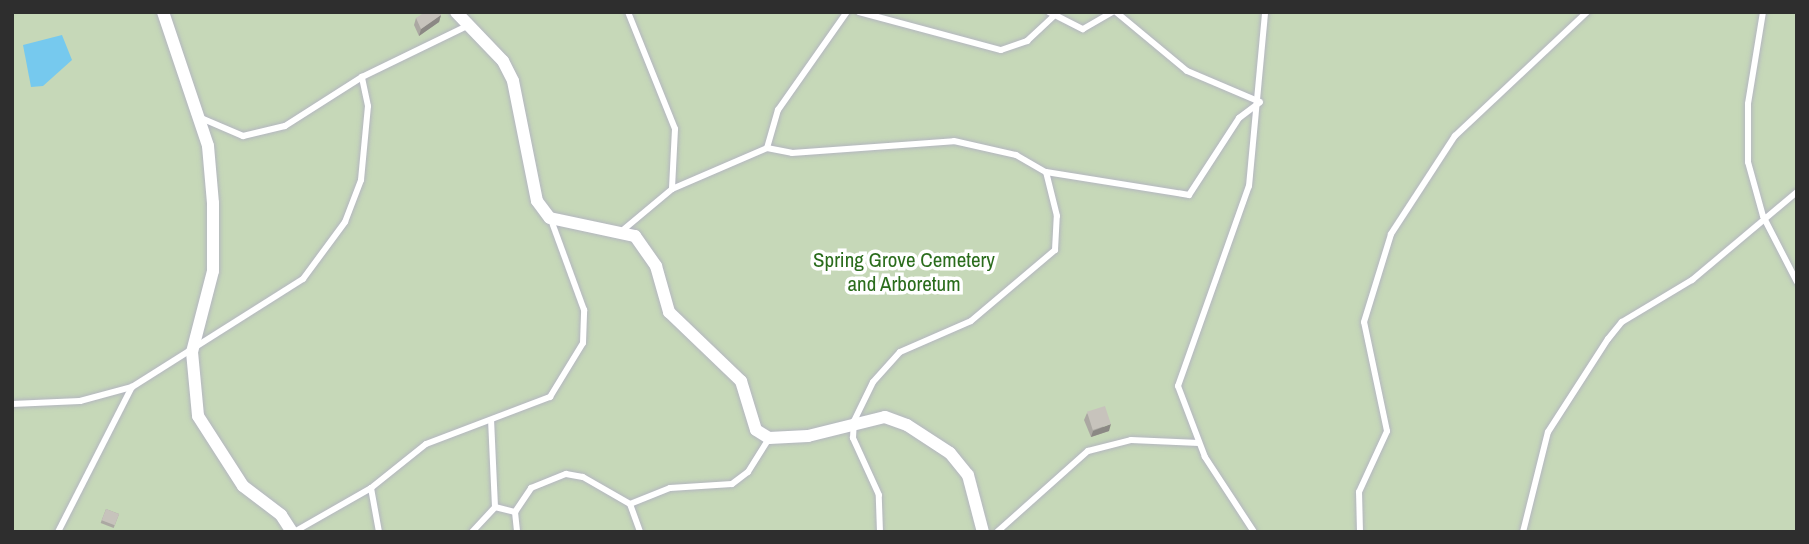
<!DOCTYPE html>
<style>
body{margin:0}
#map{position:relative;width:1809px;height:544px;overflow:hidden;background:#eee9e1;font-family:"Archivo Narrow",sans-serif}
div>[style]{position:absolute}
[style*='--x']{left:calc(var(--x)*1px);top:calc(var(--y)*1px);width:calc(var(--w)*1px);rotate:calc(var(--a)*1deg)}
.cemetery>*{inset:0;background:#c6d8b8;transform-origin:0 0}
.water>*{inset:0;background:#76c9ee}
.roads{filter:drop-shadow(0 0 2px #b4b6c0) drop-shadow(0 0 2px #b4b6c0)}
.lane>*{height:6px;margin:-3px;padding:0 3px;transform-origin:3px;border-radius:3px;background:#fff}
.street>*{height:12px;margin:-6px;padding:0 6px;transform-origin:6px;border-radius:6px;background:#fff}
.wall>*{inset:0;background:#aba8a2;transform-origin:0 0}
.shaded-wall>*{inset:0;background:#8b8884}
.building>*{inset:0;background:#c7c3bc;transform-origin:0 0}
span{translate:-50% -50%;white-space:nowrap;text-align:center;line-height:1.15;-webkit-text-stroke:7px #fff;paint-order:stroke}
.park-label{font-size:21px;color:#2a6c1c}
.frame{position:absolute;inset:0;border:14px solid #2e2e2e;pointer-events:none}
</style>
<div id="map">
<div class="cemetery">
<i style="left:12px;top:12px;width:1785px;height:520px"></i>
</div>
<div class="water">
<i style="clip-path:polygon(62px 35px,72px 60px,43px 86px,31px 87px,23px 45px)"></i>
</div>
<div class="roads">
<div class="lane">
<i style="--x:628;--y:12;--w:126;--a:68.1"></i>
<i style="--x:675;--y:129;--w:60;--a:92.9"></i>
<i style="--x:859;--y:12;--w:147;--a:15"></i>
<i style="--x:1001;--y:50;--w:28;--a:-19"></i>
<i style="--x:1027;--y:41;--w:35;--a:-43"></i>
<i style="--x:1049;--y:12;--w:38;--a:27"></i>
<i style="--x:1083;--y:29;--w:34;--a:-30"></i>
<i style="--x:1116;--y:12;--w:92;--a:39.7"></i>
<i style="--x:1187;--y:71;--w:79;--a:23"></i>
<i style="--x:1763;--y:12;--w:93;--a:99.3"></i>
<i style="--x:1748;--y:104;--w:58;--a:90"></i>
<i style="--x:1748;--y:162;--w:56;--a:74.5"></i>
<i style="--x:1763;--y:216;--w:74;--a:62.7"></i>
<i style="--x:201;--y:118;--w:46;--a:23.2"></i>
<i style="--x:243;--y:136;--w:43;--a:-13.4"></i>
<i style="--x:285;--y:126;--w:91;--a:-32.5"></i>
<i style="--x:362;--y:77;--w:119;--a:-25.9"></i>
<i style="--x:767;--y:148;--w:40;--a:-74"></i>
<i style="--x:778;--y:110;--w:120;--a:-54.9"></i>
<i style="--x:623;--y:230;--w:64;--a:-39.9"></i>
<i style="--x:672;--y:189;--w:103;--a:-23.3"></i>
<i style="--x:767;--y:148;--w:25;--a:11"></i>
<i style="--x:792;--y:153;--w:162;--a:-4.2"></i>
<i style="--x:954;--y:141;--w:64;--a:12.7"></i>
<i style="--x:1016;--y:155;--w:34;--a:30"></i>
<i style="--x:1046;--y:172;--w:145;--a:9.1"></i>
<i style="--x:1189;--y:195;--w:92;--a:-57"></i>
<i style="--x:1239;--y:118;--w:26;--a:-37"></i>
<i style="--x:12;--y:404;--w:68;--a:-2.5"></i>
<i style="--x:80;--y:401;--w:54;--a:-15.1"></i>
<i style="--x:132;--y:387;--w:202;--a:-32.3"></i>
<i style="--x:303;--y:279;--w:71;--a:-53.6"></i>
<i style="--x:345;--y:222;--w:45;--a:-69.1"></i>
<i style="--x:361;--y:180;--w:74;--a:-84.6"></i>
<i style="--x:368;--y:106;--w:30;--a:-102"></i>
<i style="--x:371;--y:488;--w:45;--a:79.7"></i>
<i style="--x:630;--y:504;--w:43;--a:-21.8"></i>
<i style="--x:670;--y:488;--w:62;--a:-3.7"></i>
<i style="--x:732;--y:484;--w:20;--a:-37"></i>
<i style="--x:748;--y:472;--w:40;--a:-58"></i>
<i style="--x:495;--y:507;--w:21;--a:14"></i>
<i style="--x:515;--y:512;--w:29;--a:-56"></i>
<i style="--x:531;--y:488;--w:38;--a:-22"></i>
<i style="--x:566;--y:474;--w:17;--a:10"></i>
<i style="--x:583;--y:477;--w:54;--a:29.9"></i>
<i style="--x:630;--y:504;--w:30;--a:70"></i>
<i style="--x:515;--y:512;--w:20;--a:84"></i>
<i style="--x:58;--y:532;--w:163;--a:-63"></i>
<i style="--x:294;--y:532;--w:89;--a:-29.7"></i>
<i style="--x:371;--y:488;--w:70;--a:-38.7"></i>
<i style="--x:426;--y:444;--w:133;--a:-20.8"></i>
<i style="--x:550;--y:397;--w:63;--a:-58.6"></i>
<i style="--x:583;--y:343;--w:33;--a:-88"></i>
<i style="--x:584;--y:310;--w:96;--a:-110.1"></i>
<i style="--x:472;--y:532;--w:34;--a:-47"></i>
<i style="--x:495;--y:507;--w:87;--a:-92.6"></i>
<i style="--x:880;--y:532;--w:37;--a:-92"></i>
<i style="--x:879;--y:495;--w:63;--a:-114.5"></i>
<i style="--x:853;--y:438;--w:17;--a:-87"></i>
<i style="--x:854;--y:421;--w:43;--a:-64"></i>
<i style="--x:873;--y:382;--w:40;--a:-48"></i>
<i style="--x:900;--y:352;--w:77;--a:-23.6"></i>
<i style="--x:971;--y:321;--w:110;--a:-40.2"></i>
<i style="--x:1055;--y:250;--w:34;--a:-87"></i>
<i style="--x:1057;--y:216;--w:45;--a:-104"></i>
<i style="--x:997;--y:532;--w:122;--a:-41.7"></i>
<i style="--x:1088;--y:451;--w:44;--a:-14.3"></i>
<i style="--x:1131;--y:440;--w:68;--a:2.5"></i>
<i style="--x:1254;--y:532;--w:90;--a:-123.2"></i>
<i style="--x:1205;--y:457;--w:76;--a:-110.8"></i>
<i style="--x:1178;--y:386;--w:212;--a:-70.5"></i>
<i style="--x:1249;--y:186;--w:175;--a:-84.7"></i>
<i style="--x:1360;--y:532;--w:40;--a:-91.4"></i>
<i style="--x:1359;--y:492;--w:67;--a:-65.3"></i>
<i style="--x:1387;--y:431;--w:111;--a:-101.9"></i>
<i style="--x:1364;--y:322;--w:92;--a:-72.9"></i>
<i style="--x:1391;--y:234;--w:117;--a:-56.9"></i>
<i style="--x:1455;--y:136;--w:181;--a:-43.2"></i>
<i style="--x:1523;--y:532;--w:103;--a:-76"></i>
<i style="--x:1548;--y:432;--w:111;--a:-57.2"></i>
<i style="--x:1608;--y:339;--w:22;--a:-51"></i>
<i style="--x:1622;--y:322;--w:82;--a:-31"></i>
<i style="--x:1692;--y:280;--w:137;--a:-40"></i>
</div>
<div class="street">
<i style="--x:163;--y:12;--w:141;--a:71.4"></i>
<i style="--x:208;--y:146;--w:57;--a:85"></i>
<i style="--x:213;--y:203;--w:68;--a:90"></i>
<i style="--x:213;--y:271;--w:84;--a:104.5"></i>
<i style="--x:192;--y:352;--w:64;--a:84.6"></i>
<i style="--x:198;--y:416;--w:83;--a:57.3"></i>
<i style="--x:243;--y:486;--w:48;--a:37.3"></i>
<i style="--x:281;--y:515;--w:20;--a:57"></i>
<i style="--x:456;--y:12;--w:68;--a:46.2"></i>
<i style="--x:503;--y:61;--w:22;--a:63"></i>
<i style="--x:513;--y:81;--w:122;--a:78.7"></i>
<i style="--x:537;--y:201;--w:21;--a:53"></i>
<i style="--x:550;--y:218;--w:87;--a:12"></i>
<i style="--x:635;--y:236;--w:37;--a:55"></i>
<i style="--x:656;--y:266;--w:48;--a:74.2"></i>
<i style="--x:669;--y:312;--w:100;--a:43.8"></i>
<i style="--x:741;--y:381;--w:51;--a:73"></i>
<i style="--x:756;--y:430;--w:15;--a:32"></i>
<i style="--x:769;--y:438;--w:39;--a:-3"></i>
<i style="--x:808;--y:436;--w:79;--a:-13.9"></i>
<i style="--x:885;--y:417;--w:23;--a:20"></i>
<i style="--x:907;--y:425;--w:51;--a:33.1"></i>
<i style="--x:950;--y:453;--w:28;--a:51"></i>
<i style="--x:968;--y:475;--w:59;--a:75.3"></i>
</div>
</div>
<div class="wall">
<i style="clip-path:polygon(441px 15px,439px 22px,419px 36px,414px 25px,416px 18px)"></i>
<i style="clip-path:polygon(1087px 413px,1109px 431px,1091px 437px,1084px 420px)"></i>
<i style="left:106px;top:509px;width:14px;height:15px;rotate:21deg"></i>
</div>
<div class="shaded-wall">
<i style="clip-path:polygon(441px 15px,439px 22px,419px 36px,421px 29px)"></i>
<i style="clip-path:polygon(1111px 424px,1109px 431px,1091px 437px,1093px 431px)"></i>
</div>
<div class="building">
<i style="clip-path:polygon(425px 12px,440px 12px,441px 15px,421px 29px,416px 18px)"></i>
<i style="left:1105px;top:406px;width:19px;height:19px;rotate:72deg"></i>
<i style="left:106px;top:509px;width:14px;height:12px;rotate:21deg"></i>
</div>
<div class="park-label">
<span style="left:904px;top:272px">Spring Grove Cemetery<br>and Arboretum</span>
</div>
<div class="frame"></div>
</div>
